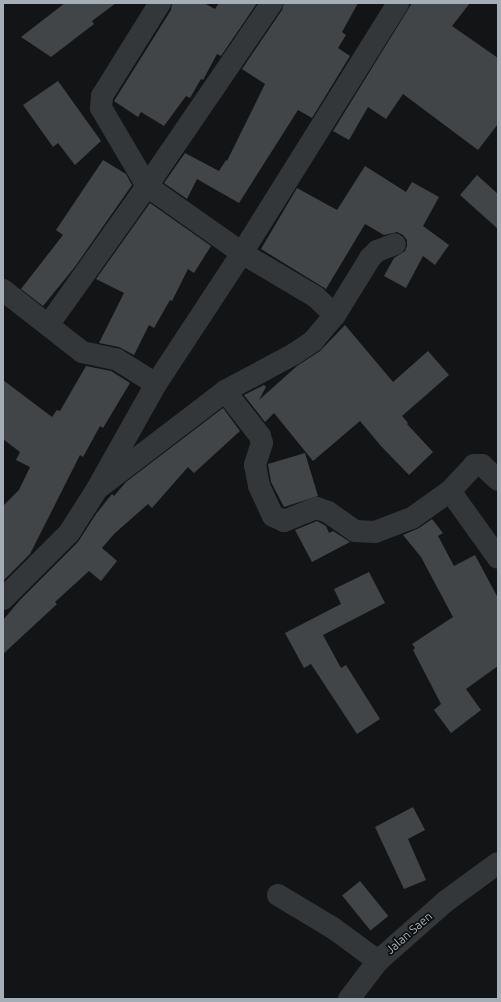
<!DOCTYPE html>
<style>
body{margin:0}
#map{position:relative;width:501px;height:1002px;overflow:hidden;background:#131415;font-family:Ubuntu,sans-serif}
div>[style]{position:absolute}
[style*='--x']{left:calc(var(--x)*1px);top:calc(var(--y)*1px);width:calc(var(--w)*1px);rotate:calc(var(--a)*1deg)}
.building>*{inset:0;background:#424548;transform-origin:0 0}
.minor>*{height:22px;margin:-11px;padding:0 11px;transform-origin:11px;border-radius:11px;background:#34373a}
span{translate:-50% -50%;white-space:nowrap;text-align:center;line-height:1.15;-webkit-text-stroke:3.5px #0e0f10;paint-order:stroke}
.street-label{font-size:12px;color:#a5aeb5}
.frame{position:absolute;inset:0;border:4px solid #a5aeb5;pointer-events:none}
</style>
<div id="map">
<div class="building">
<i style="clip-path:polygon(65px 3px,116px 3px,92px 21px,94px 24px,51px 57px,21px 37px)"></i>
<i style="clip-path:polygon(172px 3px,204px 3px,215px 9px,219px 3px,257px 3px,221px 56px,217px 54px,203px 80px,201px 79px,190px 98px,186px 96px,164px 126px,141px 112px,138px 117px,114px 101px,171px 10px)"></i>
<i style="clip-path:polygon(284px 3px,358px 3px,342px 32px,346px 35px,338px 48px,350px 56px,312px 118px,298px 110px,239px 203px,197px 179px,187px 199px,164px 183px,185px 153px,219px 171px,226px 160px,227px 161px,265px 84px,242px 69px,282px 10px)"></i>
<i style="clip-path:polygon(412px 3px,470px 3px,452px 26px,498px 58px,498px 124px,478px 150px,403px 94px,386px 119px,368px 107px,349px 140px,333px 131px)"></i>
<i style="clip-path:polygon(58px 81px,101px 141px,75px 165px,58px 143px,53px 147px,23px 105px)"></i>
<i style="clip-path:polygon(103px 160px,126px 174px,132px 185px,74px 268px,43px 306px,21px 289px,63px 235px,56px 230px)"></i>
<i style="clip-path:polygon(365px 166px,406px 192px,412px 182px,439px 197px,423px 226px,449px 245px,435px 265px,423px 256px,406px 288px,384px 276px,394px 258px,405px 251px,407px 246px,407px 240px,403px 235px,397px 232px,384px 235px,365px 224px,326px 289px,261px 249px,297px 188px,337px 210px)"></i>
<i style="clip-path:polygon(477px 175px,498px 194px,498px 229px,460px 195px)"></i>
<i style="clip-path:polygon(150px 203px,211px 246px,194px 273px,188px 269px,172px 301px,170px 300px,154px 328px,149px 325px,134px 355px,119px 347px,99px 343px,124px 293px,96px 279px)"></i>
<i style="clip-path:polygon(345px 325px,393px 382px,428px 351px,449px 375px,402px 416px,408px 423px,407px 424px,433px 452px,409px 475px,381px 446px,360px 421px,313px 461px,274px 413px,265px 422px,244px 395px,264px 385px,266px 387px,259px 400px,297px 366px,320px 351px)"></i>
<i style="clip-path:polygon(86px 366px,111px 371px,130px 383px,103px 428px,100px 426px,83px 457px,80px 455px,30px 554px,3px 581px,3px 506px,19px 490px,30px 467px,16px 460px,20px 452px,3px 439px,3px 380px,52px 417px,57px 410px,60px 411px)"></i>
<i style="clip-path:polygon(223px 408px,240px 431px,194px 473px,188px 467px,152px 508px,148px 504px,114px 534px,102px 548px,117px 561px,101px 581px,89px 571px,55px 602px,57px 604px,3px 654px,3px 620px,20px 600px,78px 542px,96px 514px,112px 494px,114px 496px,126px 482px)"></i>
<i style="clip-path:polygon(305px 453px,318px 496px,284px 507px,271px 482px,268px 464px)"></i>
<i style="clip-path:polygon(432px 519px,443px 533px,438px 536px,454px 566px,475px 555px,498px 598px,498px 666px,466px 689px,481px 710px,451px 733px,434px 710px,441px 704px,413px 650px,415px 648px,412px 644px,453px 617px,421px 557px,403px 535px,419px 528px)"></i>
<i style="clip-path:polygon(317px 521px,326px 526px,329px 533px,333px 531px,350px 542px,312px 562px,295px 530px)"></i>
<i style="clip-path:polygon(369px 572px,385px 603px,323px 635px,341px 668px,346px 665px,380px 719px,357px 734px,311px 664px,304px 668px,285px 633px,341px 604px,334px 589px)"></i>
<i style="clip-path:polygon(413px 807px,425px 830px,408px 839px,426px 880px,404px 889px,375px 827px)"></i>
<i style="left:360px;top:881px;width:45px;height:23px;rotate:51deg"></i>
</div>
<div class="minor">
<i style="--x:3;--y:290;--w:100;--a:38.1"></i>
<i style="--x:82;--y:352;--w:35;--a:12"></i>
<i style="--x:116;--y:359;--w:47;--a:32"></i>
<i style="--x:335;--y:315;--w:67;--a:-58.4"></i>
<i style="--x:370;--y:258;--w:10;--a:-45"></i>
<i style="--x:377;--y:251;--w:19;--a:-21"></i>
<i style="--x:49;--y:324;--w:169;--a:-54.6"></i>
<i style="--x:147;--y:186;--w:222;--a:-55.7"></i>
<i style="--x:225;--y:391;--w:57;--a:52.1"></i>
<i style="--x:260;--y:436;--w:7;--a:74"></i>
<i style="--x:262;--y:443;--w:23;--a:108"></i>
<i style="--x:255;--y:465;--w:21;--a:79"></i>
<i style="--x:259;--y:486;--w:33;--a:65"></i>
<i style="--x:273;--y:516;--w:12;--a:24"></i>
<i style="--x:284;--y:521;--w:35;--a:-22"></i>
<i style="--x:317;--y:508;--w:12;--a:20"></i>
<i style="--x:328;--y:512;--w:33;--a:35"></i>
<i style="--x:355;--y:531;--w:20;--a:3"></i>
<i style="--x:375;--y:532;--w:40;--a:-21"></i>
<i style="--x:412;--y:518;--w:47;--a:-35.4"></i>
<i style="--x:450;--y:491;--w:82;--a:54.4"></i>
<i style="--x:97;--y:489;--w:161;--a:-37.4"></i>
<i style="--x:225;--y:391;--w:78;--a:-28.2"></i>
<i style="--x:294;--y:354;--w:23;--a:-34"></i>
<i style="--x:313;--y:341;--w:34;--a:-50"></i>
<i style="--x:335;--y:315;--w:26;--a:-137"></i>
<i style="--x:316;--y:297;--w:86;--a:-149.3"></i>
<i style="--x:242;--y:253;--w:116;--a:-144.8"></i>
<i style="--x:147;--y:186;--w:91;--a:-120.5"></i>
<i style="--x:101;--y:108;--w:12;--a:-85"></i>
<i style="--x:102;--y:96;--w:110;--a:-58.1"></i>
<i style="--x:450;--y:491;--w:35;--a:-47"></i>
<i style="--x:474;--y:465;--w:8;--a:0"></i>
<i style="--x:482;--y:465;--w:22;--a:43"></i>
<i style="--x:3;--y:599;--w:93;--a:-45"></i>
<i style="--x:69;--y:533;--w:52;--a:-57.5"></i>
<i style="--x:97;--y:489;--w:120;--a:-60.7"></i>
<i style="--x:156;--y:384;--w:157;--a:-56.7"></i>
<i style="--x:242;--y:253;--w:295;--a:-58"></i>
<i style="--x:278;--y:895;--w:64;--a:31"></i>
<i style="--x:333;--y:928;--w:56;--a:36.3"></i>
<i style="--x:378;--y:961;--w:91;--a:-41.4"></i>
<i style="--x:446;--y:901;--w:64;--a:-36.2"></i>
<i style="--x:349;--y:999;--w:48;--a:-52.7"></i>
</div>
<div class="street-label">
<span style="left:409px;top:933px;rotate:-41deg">Jalan Saen</span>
</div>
<div class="frame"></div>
</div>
